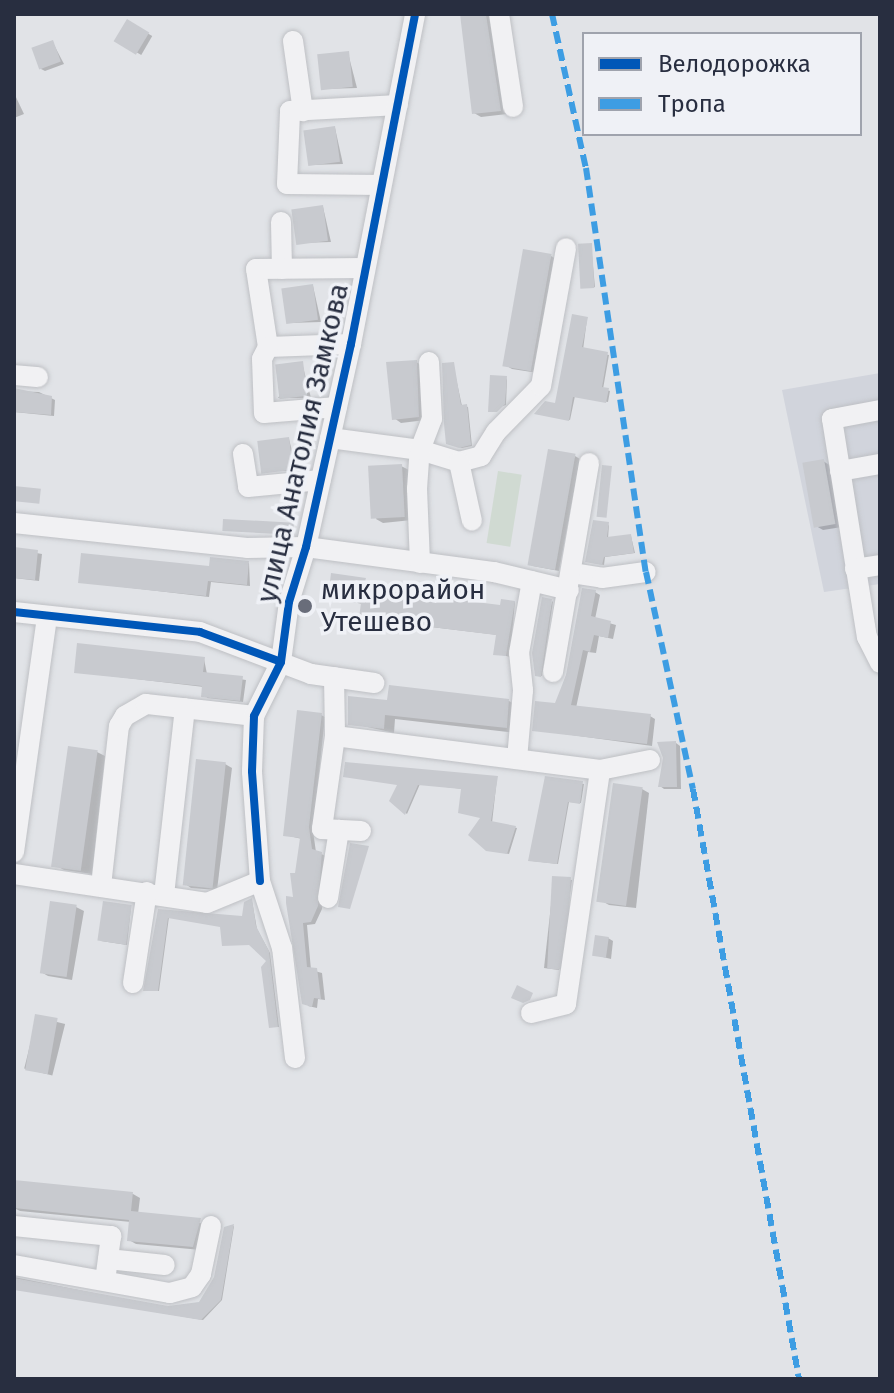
<!DOCTYPE html>
<meta charset="utf-8">
<style>
body{margin:0}
#map{position:relative;width:894px;height:1393px;overflow:hidden;background:#e1e3e7;font-family:"Fira Sans",sans-serif}
div>[style]{position:absolute}
[style*='--x']{left:calc(var(--x)*1px);top:calc(var(--y)*1px);width:calc(var(--w)*1px);rotate:calc(var(--a)*1deg)}
.built>*{inset:0;background:#d1d4dc}
.green>*{inset:0;background:#d0dad2;transform-origin:0 0}
.shadow>*{inset:0;background:#0003;transform-origin:0 0}
.building>*{inset:0;background:#c8cacf;transform-origin:0 0}
.roads{filter:drop-shadow(0 0 2px #bec0c4) drop-shadow(0 0 2px #bec0c4)}
.minor>*{height:20px;margin:-10px;padding:0 10px;transform-origin:10px;border-radius:10px;background:#f1f1f3}
.quiet>*{height:6px;margin-top:-3px;transform-origin:0;background:repeating-linear-gradient(90deg,#3d9de3 0 12px,transparent 0 18px)}
.cycleway>*{height:8px;margin:-4px;padding:0 4px;transform-origin:4px;border-radius:4px;background:#0057b8}
.dots>*{width:22px;height:22px;translate:-50% -50%;box-sizing:border-box;border:4px solid #eff1f6;border-radius:50%}
span{translate:-50% -50%;white-space:nowrap;text-align:center;line-height:1.15;-webkit-text-stroke:7px #eff1f6;paint-order:stroke}
.street-label{font-size:28px;color:#282e40}
.poi-label{font-size:28px;color:#282e40}
.left{translate:0 -50%;text-align:left}
.frame{position:absolute;inset:0;border:16px solid #282e40;pointer-events:none}
.legend{position:absolute;left:582px;top:32px;width:280px;height:104px;box-sizing:border-box;background:#eff1f6;border:2px solid #9fa3ad;margin:0;padding:10px 14px;list-style:none;font-size:24px;color:#282e40}
.legend li{display:flex;align-items:center;gap:16px;height:40px}
.legend b{width:40px;border:2px solid #9fa3ad}
</style>
<div id="map">
<div class="built">
<i style="clip-path:polygon(880px 373px,880px 584px,824px 592px,782px 390px)"></i>
</div>
<div class="green">
<i style="left:498px;top:471px;width:24px;height:73px;rotate:9deg"></i>
</div>
<div class="shadow">
<i style="clip-path:polygon(462px 14px,495px 14px,507px 114px,481px 117px,474px 113px)"></i>
<i style="left:128px;top:22px;width:28px;height:22px;rotate:30deg"></i>
<i style="clip-path:polygon(53px 43px,64px 64px,45px 71px,41px 69px)"></i>
<i style="clip-path:polygon(348px 53px,357px 88px,323px 89px)"></i>
<i style="clip-path:polygon(14px 93px,24px 114px,14px 118px)"></i>
<i style="clip-path:polygon(335px 128px,343px 164px,309px 165px)"></i>
<i style="clip-path:polygon(323px 207px,331px 242px,298px 243px)"></i>
<i style="clip-path:polygon(591px 245px,595px 287px,582px 288px,581px 287px)"></i>
<i style="clip-path:polygon(551px 256px,558px 260px,538px 373px,512px 369px,505px 365px)"></i>
<i style="clip-path:polygon(313px 286px,321px 322px,288px 323px)"></i>
<i style="clip-path:polygon(587px 319px,583px 350px,609px 355px,603px 389px,610px 391px,608px 402px,575px 396px,570px 420px,537px 414px,557px 405px)"></i>
<i style="clip-path:polygon(416px 362px,423px 366px,426px 420px,401px 423px,394px 418px)"></i>
<i style="clip-path:polygon(302px 363px,311px 398px,278px 398px)"></i>
<i style="clip-path:polygon(453px 364px,462px 406px,468px 407px,472px 446px,462px 448px,449px 444px)"></i>
<i style="clip-path:polygon(507px 378px,506px 405px,490px 410px)"></i>
<i style="clip-path:polygon(14px 391px,39px 392px,55px 400px,54px 416px,14px 412px)"></i>
<i style="clip-path:polygon(289px 439px,297px 471px,263px 471px)"></i>
<i style="clip-path:polygon(575px 456px,580px 459px,559px 571px,533px 566px,529px 564px)"></i>
<i style="clip-path:polygon(823px 461px,831px 466px,842px 527px,823px 530px,816px 526px)"></i>
<i style="clip-path:polygon(401px 466px,409px 470px,412px 520px,383px 523px,376px 519px)"></i>
<i style="clip-path:polygon(611px 468px,604px 517px,597px 516px)"></i>
<i style="clip-path:polygon(609px 524px,608px 539px,631px 536px,635px 553px,605px 557px,604px 565px,589px 562px)"></i>
<i style="clip-path:polygon(14px 549px,42px 554px,39px 581px,14px 578px)"></i>
<i style="clip-path:polygon(249px 563px,250px 586px,211px 582px,209px 597px,80px 582px)"></i>
<i style="clip-path:polygon(365px 580px,366px 591px,502px 607px,515px 602px,510px 657px,495px 653px,498px 635px,364px 619px,363px 604px,330px 598px)"></i>
<i style="clip-path:polygon(595px 592px,600px 595px,595px 619px,616px 625px,613px 639px,599px 636px,596px 653px,588px 652px,576px 708px,650px 716px,655px 719px,652px 746px,535px 730px,556px 705px)"></i>
<i style="clip-path:polygon(552px 601px,553px 602px,542px 676px,538px 675px)"></i>
<i style="clip-path:polygon(204px 659px,207px 674px,246px 680px,243px 702px,207px 698px,204px 687px,76px 672px)"></i>
<i style="clip-path:polygon(509px 701px,519px 707px,516px 733px,395px 719px,394px 733px,350px 723px,389px 702px)"></i>
<i style="clip-path:polygon(321px 715px,325px 717px,313px 831px,316px 852px,326px 856px,322px 909px,315px 924px,307px 925px,311px 970px,322px 973px,325px 1000px,318px 999px,317px 1008px,308px 1006px,295px 899px,302px 839px,285px 835px)"></i>
<i style="clip-path:polygon(676px 743px,680px 746px,681px 789px,664px 789px,660px 786px)"></i>
<i style="clip-path:polygon(97px 752px,105px 756px,92px 874px,64px 870px,57px 866px)"></i>
<i style="clip-path:polygon(225px 764px,232px 768px,217px 890px,191px 888px,184px 883px)"></i>
<i style="clip-path:polygon(497px 778px,492px 823px,517px 828px,509px 854px,490px 850px,483px 818px,463px 789px,420px 784px,407px 814px,392px 801px,399px 785px)"></i>
<i style="clip-path:polygon(547px 778px,584px 784px,581px 803px,569px 802px,558px 864px,532px 861px)"></i>
<i style="clip-path:polygon(642px 789px,649px 793px,636px 908px,609px 905px,602px 901px)"></i>
<i style="clip-path:polygon(554px 878px,572px 880px,559px 970px,544px 968px)"></i>
<i style="clip-path:polygon(252px 901px,257px 929px,270px 953px,279px 1027px,271px 1027px,269px 960px,252px 945px,224px 945px,222px 926px,169px 917px,159px 991px,147px 990px,159px 911px,243px 918px)"></i>
<i style="clip-path:polygon(76px 907px,84px 911px,72px 980px,48px 976px,41px 972px)"></i>
<i style="clip-path:polygon(131px 907px,127px 945px,101px 941px)"></i>
<i style="clip-path:polygon(608px 938px,613px 941px,611px 959px,595px 955px)"></i>
<i style="left:37px;top:1017px;width:29px;height:53px;rotate:14deg"></i>
<i style="clip-path:polygon(14px 1190px,133px 1194px,140px 1198px,138px 1214px,207px 1224px,201px 1250px,136px 1244px,129px 1240px,131px 1222px,20px 1211px,14px 1208px)"></i>
<i style="clip-path:polygon(234px 1226px,222px 1300px,203px 1320px,14px 1288px,14px 1277px,168px 1308px,200px 1304px,215px 1278px,225px 1229px)"></i>
</div>
<div class="building">
<i style="clip-path:polygon(460px 14px,486px 14px,501px 111px,472px 114px)"></i>
<i style="left:127px;top:19px;width:26px;height:26px;rotate:31deg"></i>
<i style="left:53px;top:40px;width:23px;height:23px;rotate:70deg"></i>
<i style="left:349px;top:51px;width:36px;height:32px;rotate:84deg"></i>
<i style="left:335px;top:126px;width:36px;height:32px;rotate:82deg"></i>
<i style="left:323px;top:205px;width:36px;height:32px;rotate:82deg"></i>
<i style="left:592px;top:243px;width:45px;height:14px;rotate:87deg"></i>
<i style="left:523px;top:249px;width:29px;height:119px;rotate:10deg"></i>
<i style="left:313px;top:284px;width:36px;height:32px;rotate:82deg"></i>
<i style="clip-path:polygon(572px 314px,588px 317px,582px 347px,608px 352px,602px 387px,609px 388px,606px 403px,573px 397px,569px 421px,534px 414px,545px 401px,555px 403px)"></i>
<i style="clip-path:polygon(417px 360px,419px 417px,392px 420px,386px 362px)"></i>
<i style="left:303px;top:361px;width:35px;height:28px;rotate:83deg"></i>
<i style="clip-path:polygon(454px 362px,461px 405px,467px 404px,471px 445px,459px 448px,446px 444px,444px 424px,442px 363px)"></i>
<i style="clip-path:polygon(490px 375px,507px 376px,505px 404px,497px 412px,488px 412px)"></i>
<i style="clip-path:polygon(14px 388px,52px 396px,51px 415px,14px 412px)"></i>
<i style="left:289px;top:437px;width:33px;height:32px;rotate:83deg"></i>
<i style="left:548px;top:449px;width:28px;height:118px;rotate:10deg"></i>
<i style="left:824px;top:459px;width:66px;height:22px;rotate:80deg"></i>
<i style="left:402px;top:464px;width:53px;height:34px;rotate:87deg"></i>
<i style="left:602px;top:465px;width:10px;height:52px;rotate:6deg"></i>
<i style="left:14px;top:486px;width:27px;height:15px;rotate:6deg"></i>
<i style="left:223px;top:519px;width:71px;height:12px;rotate:3deg"></i>
<i style="clip-path:polygon(593px 520px,609px 522px,607px 537px,631px 534px,634px 553px,604px 557px,602px 565px,585px 562px)"></i>
<i style="clip-path:polygon(14px 547px,38px 550px,35px 580px,14px 578px)"></i>
<i style="clip-path:polygon(81px 553px,209px 566px,210px 557px,249px 561px,247px 585px,208px 581px,206px 596px,78px 583px)"></i>
<i style="clip-path:polygon(331px 573px,366px 578px,363px 588px,500px 605px,501px 599px,515px 601px,506px 656px,493px 655px,496px 635px,359px 618px,361px 603px,328px 599px)"></i>
<i style="clip-path:polygon(582px 588px,596px 590px,591px 616px,611px 621px,608px 638px,594px 635px,590px 652px,583px 650px,571px 705px,651px 714px,647px 744px,532px 731px,535px 701px,555px 703px,566px 675px)"></i>
<i style="clip-path:polygon(542px 597px,552px 599px,541px 677px,535px 676px,532px 653px)"></i>
<i style="clip-path:polygon(77px 643px,205px 657px,203px 672px,243px 676px,240px 701px,201px 697px,202px 686px,74px 673px)"></i>
<i style="clip-path:polygon(389px 685px,509px 699px,507px 728px,385px 715px,384px 729px,348px 725px,348px 696px,387px 700px)"></i>
<i style="clip-path:polygon(297px 710px,322px 713px,309px 827px,312px 849px,322px 852px,318px 906px,311px 922px,303px 923px,307px 967px,317px 968px,321px 999px,314px 998px,312px 1007px,302px 1004px,286px 903px,286px 896px,293px 897px,290px 873px,295px 873px,300px 838px,283px 836px)"></i>
<i style="clip-path:polygon(676px 741px,677px 787px,658px 787px,663px 758px,657px 742px)"></i>
<i style="left:68px;top:746px;width:30px;height:122px;rotate:8deg"></i>
<i style="left:196px;top:759px;width:30px;height:127px;rotate:6deg"></i>
<i style="clip-path:polygon(345px 762px,498px 776px,491px 821px,516px 826px,507px 854px,486px 851px,468px 835px,480px 818px,458px 813px,461px 789px,418px 785px,405px 815px,389px 801px,397px 785px,343px 777px)"></i>
<i style="clip-path:polygon(545px 776px,583px 781px,580px 804px,568px 802px,557px 864px,528px 861px)"></i>
<i style="left:613px;top:783px;width:30px;height:120px;rotate:8deg"></i>
<i style="clip-path:polygon(350px 843px,369px 846px,350px 909px,338px 907px)"></i>
<i style="left:552px;top:876px;width:19px;height:93px;rotate:3deg"></i>
<i style="clip-path:polygon(252px 898px,256px 926px,269px 951px,278px 1027px,269px 1028px,261px 967px,266px 961px,249px 945px,222px 946px,220px 927px,168px 918px,158px 991px,143px 991px,158px 909px,242px 916px,244px 902px)"></i>
<i style="left:50px;top:901px;width:27px;height:73px;rotate:8deg"></i>
<i style="left:103px;top:901px;width:29px;height:40px;rotate:8deg"></i>
<i style="left:595px;top:935px;width:14px;height:21px;rotate:8deg"></i>
<i style="clip-path:polygon(517px 985px,533px 993px,530px 1000px,523px 1003px,511px 998px)"></i>
<i style="left:35px;top:1014px;width:23px;height:57px;rotate:10deg"></i>
<i style="clip-path:polygon(14px 1180px,133px 1192px,131px 1211px,201px 1218px,193px 1247px,127px 1241px,129px 1220px,14px 1208px)"></i>
<i style="clip-path:polygon(234px 1224px,221px 1300px,201px 1320px,14px 1290px,14px 1278px,168px 1306px,199px 1302px,214px 1277px,224px 1227px)"></i>
</div>
<div class="roads">
<div class="minor">
<i style="--x:499;--y:14;--w:94;--a:81.4"></i>
<i style="--x:293;--y:41;--w:71;--a:81.9"></i>
<i style="--x:381;--y:185;--w:94;--a:-179.4"></i>
<i style="--x:287;--y:184;--w:73;--a:-87.6"></i>
<i style="--x:290;--y:111;--w:108;--a:-3.2"></i>
<i style="--x:281;--y:222;--w:47;--a:88.8"></i>
<i style="--x:351;--y:344;--w:83;--a:177.9"></i>
<i style="--x:268;--y:347;--w:79;--a:-98.7"></i>
<i style="--x:256;--y:269;--w:109;--a:-0.5"></i>
<i style="--x:268;--y:347;--w:13;--a:117"></i>
<i style="--x:262;--y:359;--w:54;--a:87.9"></i>
<i style="--x:264;--y:413;--w:73;--a:-4.7"></i>
<i style="--x:14;--y:375;--w:24;--a:5"></i>
<i style="--x:880;--y:410;--w:49;--a:169.4"></i>
<i style="--x:832;--y:419;--w:221;--a:80.9"></i>
<i style="--x:867;--y:637;--w:29;--a:63"></i>
<i style="--x:330;--y:438;--w:91;--a:7.6"></i>
<i style="--x:420;--y:450;--w:41;--a:17.1"></i>
<i style="--x:459;--y:462;--w:23;--a:-15"></i>
<i style="--x:481;--y:456;--w:28;--a:-58"></i>
<i style="--x:496;--y:432;--w:64;--a:-45.6"></i>
<i style="--x:541;--y:386;--w:140;--a:-79.7"></i>
<i style="--x:243;--y:454;--w:33;--a:81"></i>
<i style="--x:248;--y:487;--w:73;--a:-5.5"></i>
<i style="--x:459;--y:462;--w:60;--a:77.6"></i>
<i style="--x:840;--y:471;--w:41;--a:-9.9"></i>
<i style="--x:14;--y:523;--w:234;--a:6.1"></i>
<i style="--x:247;--y:548;--w:59;--a:-1"></i>
<i style="--x:306;--y:547;--w:190;--a:7.6"></i>
<i style="--x:494;--y:572;--w:77;--a:13.5"></i>
<i style="--x:420;--y:563;--w:74;--a:-92.3"></i>
<i style="--x:417;--y:489;--w:39;--a:-86"></i>
<i style="--x:420;--y:450;--w:33;--a:-69"></i>
<i style="--x:432;--y:419;--w:57;--a:-93"></i>
<i style="--x:855;--y:569;--w:25;--a:-9"></i>
<i style="--x:572;--y:573;--w:30;--a:9"></i>
<i style="--x:602;--y:578;--w:44;--a:-7.8"></i>
<i style="--x:14;--y:612;--w:187;--a:6.1"></i>
<i style="--x:200;--y:632;--w:119;--a:20.7"></i>
<i style="--x:311;--y:674;--w:64;--a:8.1"></i>
<i style="--x:553;--y:672;--w:212;--a:-80.2"></i>
<i style="--x:334;--y:677;--w:59;--a:89"></i>
<i style="--x:335;--y:736;--w:94;--a:98"></i>
<i style="--x:322;--y:829;--w:39;--a:3"></i>
<i style="--x:335;--y:736;--w:267;--a:7.3"></i>
<i style="--x:600;--y:770;--w:51;--a:-11.3"></i>
<i style="--x:517;--y:759;--w:69;--a:-85"></i>
<i style="--x:523;--y:690;--w:37;--a:-96"></i>
<i style="--x:519;--y:653;--w:73;--a:-79.8"></i>
<i style="--x:14;--y:852;--w:237;--a:-82"></i>
<i style="--x:14;--y:874;--w:195;--a:8.5"></i>
<i style="--x:207;--y:903;--w:57;--a:-22.5"></i>
<i style="--x:101;--y:886;--w:161;--a:-83.6"></i>
<i style="--x:119;--y:726;--w:12;--a:-59"></i>
<i style="--x:125;--y:716;--w:24;--a:-30"></i>
<i style="--x:146;--y:704;--w:109;--a:6.3"></i>
<i style="--x:164;--y:895;--w:188;--a:-83.6"></i>
<i style="--x:328;--y:898;--w:69;--a:-80.8"></i>
<i style="--x:133;--y:983;--w:92;--a:-81.3"></i>
<i style="--x:531;--y:1013;--w:36;--a:-14"></i>
<i style="--x:566;--y:1004;--w:236;--a:-81.7"></i>
<i style="--x:295;--y:1058;--w:111;--a:-96.7"></i>
<i style="--x:282;--y:948;--w:71;--a:-108.2"></i>
<i style="--x:260;--y:881;--w:110;--a:-94.2"></i>
<i style="--x:252;--y:771;--w:55;--a:-87.9"></i>
<i style="--x:254;--y:716;--w:60;--a:-63.4"></i>
<i style="--x:281;--y:662;--w:61;--a:-82.4"></i>
<i style="--x:289;--y:602;--w:58;--a:-72.8"></i>
<i style="--x:306;--y:547;--w:208;--a:-77.5"></i>
<i style="--x:351;--y:344;--w:336;--a:-79"></i>
<i style="--x:14;--y:1226;--w:98;--a:5.9"></i>
<i style="--x:111;--y:1236;--w:45;--a:97.6"></i>
<i style="--x:108;--y:1259;--w:57;--a:6"></i>
<i style="--x:14;--y:1265;--w:158;--a:10.2"></i>
<i style="--x:170;--y:1293;--w:23;--a:-15"></i>
<i style="--x:192;--y:1287;--w:16;--a:-55"></i>
<i style="--x:201;--y:1274;--w:49;--a:-78.2"></i>
</div>
</div>
<div class="quiet">
<i style="--x:552;--y:14;--w:158;--a:77.6"></i>
<i style="--x:586;--y:168;--w:408;--a:81.6"></i>
<i style="--x:646;--y:572;--w:222;--a:77.8"></i>
<i style="--x:693;--y:789;--w:599;--a:79.81"></i>
</div>
<div class="cycleway">
<i style="--x:14;--y:612;--w:187;--a:6.1"></i>
<i style="--x:200;--y:632;--w:86;--a:20.3"></i>
<i style="--x:260;--y:881;--w:110;--a:-94.2"></i>
<i style="--x:252;--y:771;--w:55;--a:-87.9"></i>
<i style="--x:254;--y:716;--w:60;--a:-63.4"></i>
<i style="--x:281;--y:662;--w:61;--a:-82.4"></i>
<i style="--x:289;--y:602;--w:58;--a:-72.8"></i>
<i style="--x:306;--y:547;--w:208;--a:-77.5"></i>
<i style="--x:351;--y:344;--w:336;--a:-79"></i>
</div>
<div class="dots">
<i style="left:305px;top:606px;background:#696d7a"></i>
</div>
<div class="street-label">
<span style="left:303px;top:443px;rotate:-77deg">улица Анатолия Замкова</span>
</div>
<div class="poi-label">
<span class="left" style="left:321px;top:606px">микрорайон<br>Утешево</span>
</div>
<div class="frame"></div>
<ul class="legend">
<li><b style="height:10px;background:#0057b8"></b>Велодорожка</li>
<li><b style="height:10px;background:#3d9de3"></b>Тропа</li>
</ul>
</div>
